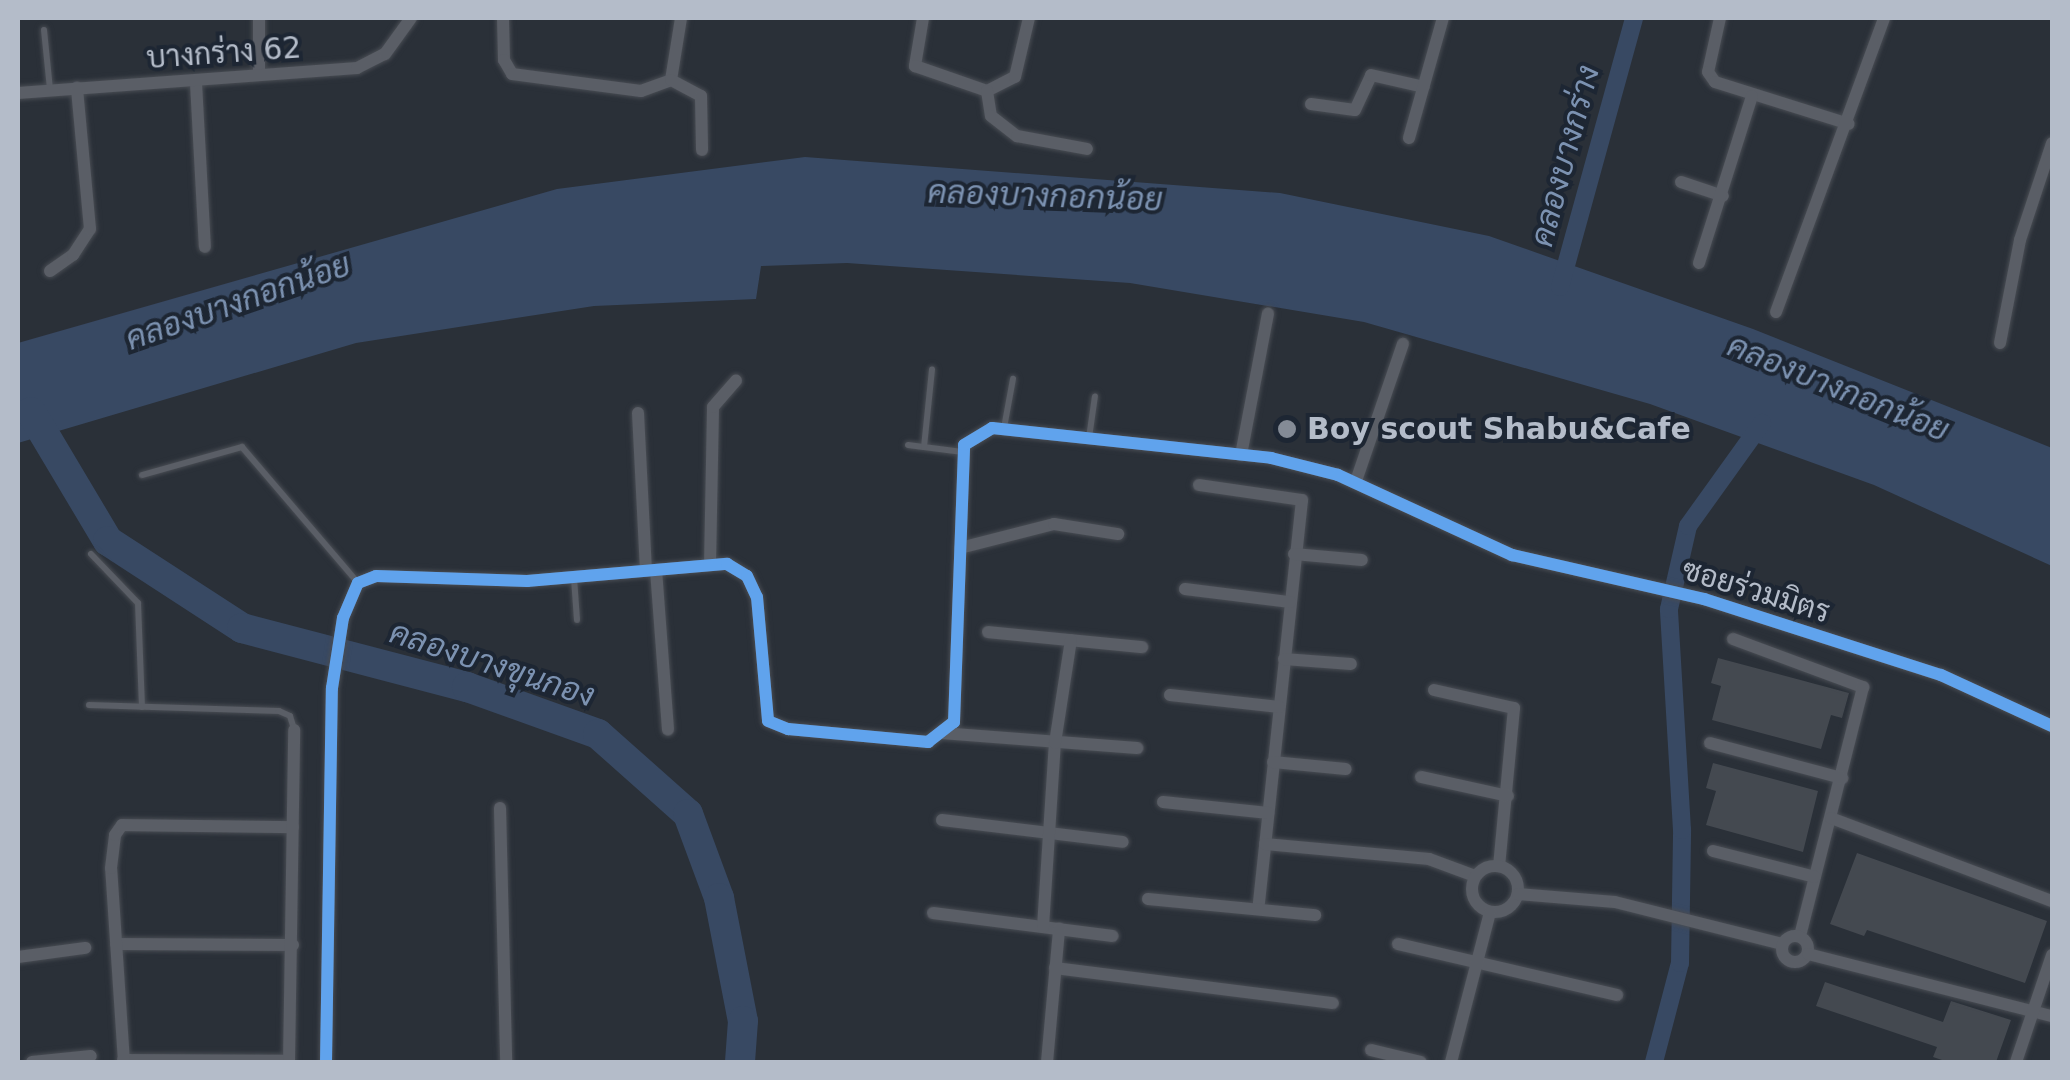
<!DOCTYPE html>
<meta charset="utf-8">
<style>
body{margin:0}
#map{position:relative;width:2070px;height:1080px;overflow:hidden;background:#2a3038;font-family:"DejaVu Sans",Sarabun,sans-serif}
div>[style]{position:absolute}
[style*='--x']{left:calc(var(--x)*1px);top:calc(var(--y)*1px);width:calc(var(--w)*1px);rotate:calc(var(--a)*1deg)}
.water>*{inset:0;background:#384963}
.canal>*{height:18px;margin:-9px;padding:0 9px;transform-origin:9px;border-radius:9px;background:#384963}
.river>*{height:30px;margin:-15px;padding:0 15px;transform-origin:15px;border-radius:15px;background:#384963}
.building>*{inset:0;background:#444950}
.roads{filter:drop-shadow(0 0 2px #484c53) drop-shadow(0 0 2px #484c53)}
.lane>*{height:6px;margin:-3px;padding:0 3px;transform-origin:3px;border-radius:3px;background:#5a5e66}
.street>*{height:12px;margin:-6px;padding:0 6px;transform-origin:6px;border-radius:6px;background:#5a5e66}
.street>.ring{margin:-6px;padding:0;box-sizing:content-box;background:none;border:12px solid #5a5e66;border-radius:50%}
.cycleway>*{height:12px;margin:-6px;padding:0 6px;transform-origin:6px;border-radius:6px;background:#60a3ed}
.dots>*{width:28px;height:28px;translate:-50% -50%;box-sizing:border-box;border:5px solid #1d2633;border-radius:50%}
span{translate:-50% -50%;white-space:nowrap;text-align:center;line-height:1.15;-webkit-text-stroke:8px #1d2633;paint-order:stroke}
.street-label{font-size:30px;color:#b4bcc9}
.poi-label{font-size:30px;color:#b4bcc9;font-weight:700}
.left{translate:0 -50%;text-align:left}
.water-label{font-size:32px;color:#7c92b1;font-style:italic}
.frame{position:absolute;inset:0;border:20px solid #b4bcc9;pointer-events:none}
</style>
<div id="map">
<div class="water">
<i style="clip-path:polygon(805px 157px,1280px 193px,1489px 236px,1753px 329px,2052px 448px,2052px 566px,1874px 485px,1650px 404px,1364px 322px,1130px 283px,847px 263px,761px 266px,756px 299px,594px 306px,356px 343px,18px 443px,18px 343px,557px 189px)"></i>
</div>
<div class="canal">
<i style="--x:1560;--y:287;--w:279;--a:-74.6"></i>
<i style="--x:1654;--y:1062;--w:102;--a:-75.3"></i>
<i style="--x:1680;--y:963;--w:133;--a:-89.1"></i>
<i style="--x:1682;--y:830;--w:221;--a:-93.4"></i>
<i style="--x:1669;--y:609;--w:85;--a:-77.1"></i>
<i style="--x:1688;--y:526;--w:127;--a:-54.3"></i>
</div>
<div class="river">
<i style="--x:31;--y:412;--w:150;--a:59.2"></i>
<i style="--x:108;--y:541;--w:160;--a:33"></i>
<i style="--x:242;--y:628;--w:233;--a:14.7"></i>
<i style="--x:467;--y:687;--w:139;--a:19.7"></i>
<i style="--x:598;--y:734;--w:120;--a:41.6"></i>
<i style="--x:688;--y:814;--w:90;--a:69.7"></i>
<i style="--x:719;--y:898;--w:125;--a:79"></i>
<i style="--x:743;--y:1021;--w:41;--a:94.2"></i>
</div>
<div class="building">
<i style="clip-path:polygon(1718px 658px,1849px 693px,1842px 718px,1831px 715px,1821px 749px,1712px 720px,1721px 686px,1711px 683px)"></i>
<i style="clip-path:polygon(1713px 763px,1818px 791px,1803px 852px,1706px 825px,1716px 791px,1706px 788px)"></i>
<i style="clip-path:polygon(1857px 853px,2047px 921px,2025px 983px,1867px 930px,1864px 936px,1830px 924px)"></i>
<i style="clip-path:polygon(1825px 982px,1943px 1022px,1951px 1001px,2011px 1020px,1996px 1062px,1948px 1062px,1933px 1057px,1937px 1047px,1816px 1006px)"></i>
</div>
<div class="roads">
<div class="lane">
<i style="--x:44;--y:30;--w:59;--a:84.2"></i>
<i style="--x:1004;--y:428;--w:50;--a:-79.6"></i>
<i style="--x:1089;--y:438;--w:42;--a:-81.9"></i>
<i style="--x:908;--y:445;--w:55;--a:7.3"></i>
<i style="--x:924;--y:447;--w:78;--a:-84.1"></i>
<i style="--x:142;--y:475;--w:104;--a:-15.6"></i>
<i style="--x:242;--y:447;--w:179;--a:49.5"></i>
<i style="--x:91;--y:554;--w:68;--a:46.2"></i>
<i style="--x:138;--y:603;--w:104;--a:87.8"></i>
<i style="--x:574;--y:578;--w:42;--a:85.9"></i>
<i style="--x:89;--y:705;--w:190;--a:1.8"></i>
<i style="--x:279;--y:711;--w:12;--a:24"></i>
<i style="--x:290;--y:716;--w:14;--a:73"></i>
</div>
<div class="street">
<i style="--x:259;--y:18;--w:57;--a:90"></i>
<i style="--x:503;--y:18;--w:42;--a:88.6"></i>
<i style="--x:504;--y:60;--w:16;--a:60"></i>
<i style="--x:512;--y:74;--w:130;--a:7.5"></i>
<i style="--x:641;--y:91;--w:32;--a:-20"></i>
<i style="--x:671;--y:80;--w:63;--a:-80.8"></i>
<i style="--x:923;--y:18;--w:49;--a:99.5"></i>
<i style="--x:915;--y:66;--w:76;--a:19.1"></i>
<i style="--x:987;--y:91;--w:31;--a:-27"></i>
<i style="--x:1015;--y:77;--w:61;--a:-76.7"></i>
<i style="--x:1720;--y:18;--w:55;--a:102.5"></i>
<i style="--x:1708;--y:72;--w:12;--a:55"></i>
<i style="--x:1715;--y:82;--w:140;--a:17.4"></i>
<i style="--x:671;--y:80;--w:34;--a:28"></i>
<i style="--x:701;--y:96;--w:54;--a:88.9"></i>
<i style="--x:196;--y:83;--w:164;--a:86.9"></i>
<i style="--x:987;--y:91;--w:25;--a:81"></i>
<i style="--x:991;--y:116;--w:33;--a:38"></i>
<i style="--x:1017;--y:136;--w:71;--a:10.5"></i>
<i style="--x:18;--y:93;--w:340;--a:-4.2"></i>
<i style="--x:357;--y:68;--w:31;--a:-27"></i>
<i style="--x:385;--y:54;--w:44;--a:-54.2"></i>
<i style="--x:1311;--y:104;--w:44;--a:7.8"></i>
<i style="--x:1355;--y:110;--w:38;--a:-65"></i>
<i style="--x:1371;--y:75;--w:54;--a:12.8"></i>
<i style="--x:1409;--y:138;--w:125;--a:-74.2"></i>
<i style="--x:1681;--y:182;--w:44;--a:18.4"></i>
<i style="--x:1699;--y:263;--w:175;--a:-72.4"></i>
<i style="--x:50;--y:271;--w:28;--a:-35"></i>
<i style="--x:73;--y:255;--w:31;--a:-57"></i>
<i style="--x:90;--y:229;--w:142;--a:-95.3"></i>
<i style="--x:1776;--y:312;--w:313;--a:-69.8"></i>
<i style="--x:2000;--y:343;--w:105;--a:-79"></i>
<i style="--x:2020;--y:240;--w:102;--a:-71.7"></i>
<i style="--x:638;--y:413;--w:158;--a:87.1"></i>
<i style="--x:1241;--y:455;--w:144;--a:-79.2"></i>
<i style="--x:1356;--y:481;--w:145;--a:-71.1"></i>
<i style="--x:1199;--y:485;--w:104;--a:8.3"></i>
<i style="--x:1302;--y:500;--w:411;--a:96.1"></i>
<i style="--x:960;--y:548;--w:97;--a:-14.3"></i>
<i style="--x:1054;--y:524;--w:65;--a:8.9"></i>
<i style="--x:1294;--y:554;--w:68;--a:5"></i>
<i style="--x:710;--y:565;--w:158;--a:-88.9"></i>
<i style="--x:713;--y:407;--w:35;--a:-49"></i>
<i style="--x:656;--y:570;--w:160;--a:85.7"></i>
<i style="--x:1185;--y:589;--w:106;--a:7.1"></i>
<i style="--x:988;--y:632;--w:155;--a:5.6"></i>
<i style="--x:1733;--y:639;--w:139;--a:20.3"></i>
<i style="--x:1863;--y:687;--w:257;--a:104.2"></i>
<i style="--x:1284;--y:659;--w:67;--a:4.3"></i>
<i style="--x:1434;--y:690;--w:82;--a:12.7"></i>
<i style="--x:1514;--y:708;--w:159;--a:95.4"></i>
<i style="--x:1170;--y:695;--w:110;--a:6.3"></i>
<i style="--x:941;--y:733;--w:197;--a:4.4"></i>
<i style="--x:1710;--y:743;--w:137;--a:14.9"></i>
<i style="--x:1273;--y:762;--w:73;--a:5.5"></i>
<i style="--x:1421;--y:777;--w:89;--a:12.3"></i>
<i style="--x:1163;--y:802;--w:106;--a:6"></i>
<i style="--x:500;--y:808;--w:254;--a:88.6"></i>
<i style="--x:1831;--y:818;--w:236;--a:20.6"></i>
<i style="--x:942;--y:820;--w:182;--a:6.9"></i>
<i style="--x:1265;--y:844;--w:165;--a:5.2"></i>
<i style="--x:1429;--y:859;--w:49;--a:20.3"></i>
<i style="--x:1713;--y:851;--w:105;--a:14.3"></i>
<i class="ring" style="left:1472px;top:866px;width:34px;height:34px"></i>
<i style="--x:1518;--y:894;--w:97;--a:4.7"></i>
<i style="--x:1615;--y:902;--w:172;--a:14.1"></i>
<i style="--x:1148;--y:899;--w:168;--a:5.5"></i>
<i style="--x:933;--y:913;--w:181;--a:7.3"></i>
<i style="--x:1043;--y:927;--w:184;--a:-86.3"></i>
<i style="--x:1055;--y:743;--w:104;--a:-81.2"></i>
<i class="ring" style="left:1782px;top:936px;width:14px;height:14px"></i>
<i style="--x:116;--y:944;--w:177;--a:0.3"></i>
<i style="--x:1398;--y:944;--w:225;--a:13.1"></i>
<i style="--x:1808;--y:954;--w:252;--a:14.3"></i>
<i style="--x:18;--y:957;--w:68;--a:-7.7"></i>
<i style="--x:1055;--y:968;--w:280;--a:7.2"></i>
<i style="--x:1371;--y:1050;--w:51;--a:13.5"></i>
<i style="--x:123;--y:1060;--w:166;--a:0.3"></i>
<i style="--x:32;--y:1062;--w:59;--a:-5.8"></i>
<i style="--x:124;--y:1062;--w:194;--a:-93.8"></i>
<i style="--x:111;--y:868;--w:33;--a:-83"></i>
<i style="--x:115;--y:835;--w:12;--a:-55"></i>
<i style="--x:122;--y:825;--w:171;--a:0.7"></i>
<i style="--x:289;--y:1062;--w:332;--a:-89.1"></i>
<i style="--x:326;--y:1062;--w:374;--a:-89.1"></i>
<i style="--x:332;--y:688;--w:71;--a:-81.1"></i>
<i style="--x:343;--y:618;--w:38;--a:-67"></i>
<i style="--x:358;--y:583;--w:19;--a:-21"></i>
<i style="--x:376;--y:576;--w:151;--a:1.9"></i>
<i style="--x:527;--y:581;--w:201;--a:-4.9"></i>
<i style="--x:727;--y:564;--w:23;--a:31"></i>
<i style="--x:747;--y:576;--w:23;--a:65"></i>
<i style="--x:757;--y:597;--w:124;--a:84.9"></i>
<i style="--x:768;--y:721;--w:22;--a:22"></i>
<i style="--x:788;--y:729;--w:141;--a:5.3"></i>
<i style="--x:928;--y:742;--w:33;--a:-38"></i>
<i style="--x:954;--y:722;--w:277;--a:-87.9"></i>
<i style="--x:964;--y:445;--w:33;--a:-31"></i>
<i style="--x:992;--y:428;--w:281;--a:6.1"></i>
<i style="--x:1271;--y:458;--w:69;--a:14.2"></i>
<i style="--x:1338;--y:475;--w:192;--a:24.7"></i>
<i style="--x:1512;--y:555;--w:197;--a:12.9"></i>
<i style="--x:1704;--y:599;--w:249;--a:17.8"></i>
<i style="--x:1941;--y:675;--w:122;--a:24.7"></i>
<i style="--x:1047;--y:1062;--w:134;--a:-84.8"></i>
<i style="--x:1451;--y:1062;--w:155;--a:-75.4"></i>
<i style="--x:2016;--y:1062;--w:113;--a:-71.4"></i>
</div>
</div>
<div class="cycleway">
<i style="--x:326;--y:1062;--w:374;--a:-89.1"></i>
<i style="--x:332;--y:688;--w:71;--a:-81.1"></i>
<i style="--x:343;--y:618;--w:38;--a:-67"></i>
<i style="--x:358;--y:583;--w:19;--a:-21"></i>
<i style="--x:376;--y:576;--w:151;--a:1.9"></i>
<i style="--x:527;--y:581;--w:201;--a:-4.9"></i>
<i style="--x:727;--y:564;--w:23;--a:31"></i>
<i style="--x:747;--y:576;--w:23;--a:65"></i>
<i style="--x:757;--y:597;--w:124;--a:84.9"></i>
<i style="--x:768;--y:721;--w:22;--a:22"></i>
<i style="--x:788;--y:729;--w:141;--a:5.3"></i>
<i style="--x:928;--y:742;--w:33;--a:-38"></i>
<i style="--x:954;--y:722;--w:277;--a:-87.9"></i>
<i style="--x:964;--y:445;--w:33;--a:-31"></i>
<i style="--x:992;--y:428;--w:281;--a:6.1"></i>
<i style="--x:1271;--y:458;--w:69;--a:14.2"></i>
<i style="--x:1338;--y:475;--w:192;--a:24.7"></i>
<i style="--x:1512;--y:555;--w:197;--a:12.9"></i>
<i style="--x:1704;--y:599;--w:249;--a:17.8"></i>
<i style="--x:1941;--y:675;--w:122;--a:24.7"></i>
</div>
<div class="dots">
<i style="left:1287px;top:429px;background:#848b96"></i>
</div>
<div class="street-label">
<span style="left:224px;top:53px;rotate:-4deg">บางกร่าง 62</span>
<span style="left:1756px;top:591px;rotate:17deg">ซอยร่วมมิตร</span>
</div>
<div class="poi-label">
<span class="left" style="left:1307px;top:429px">Boy scout Shabu&amp;Cafe</span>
</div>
<div class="water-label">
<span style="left:1565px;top:156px;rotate:-75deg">คลองบางกร่าง</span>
<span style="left:1045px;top:196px;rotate:2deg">คลองบางกอกน้อย</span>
<span style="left:238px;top:302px;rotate:-19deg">คลองบางกอกน้อย</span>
<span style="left:1838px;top:388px;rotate:22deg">คลองบางกอกน้อย</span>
<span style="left:492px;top:664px;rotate:18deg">คลองบางขุนกอง</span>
</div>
<div class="frame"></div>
</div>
